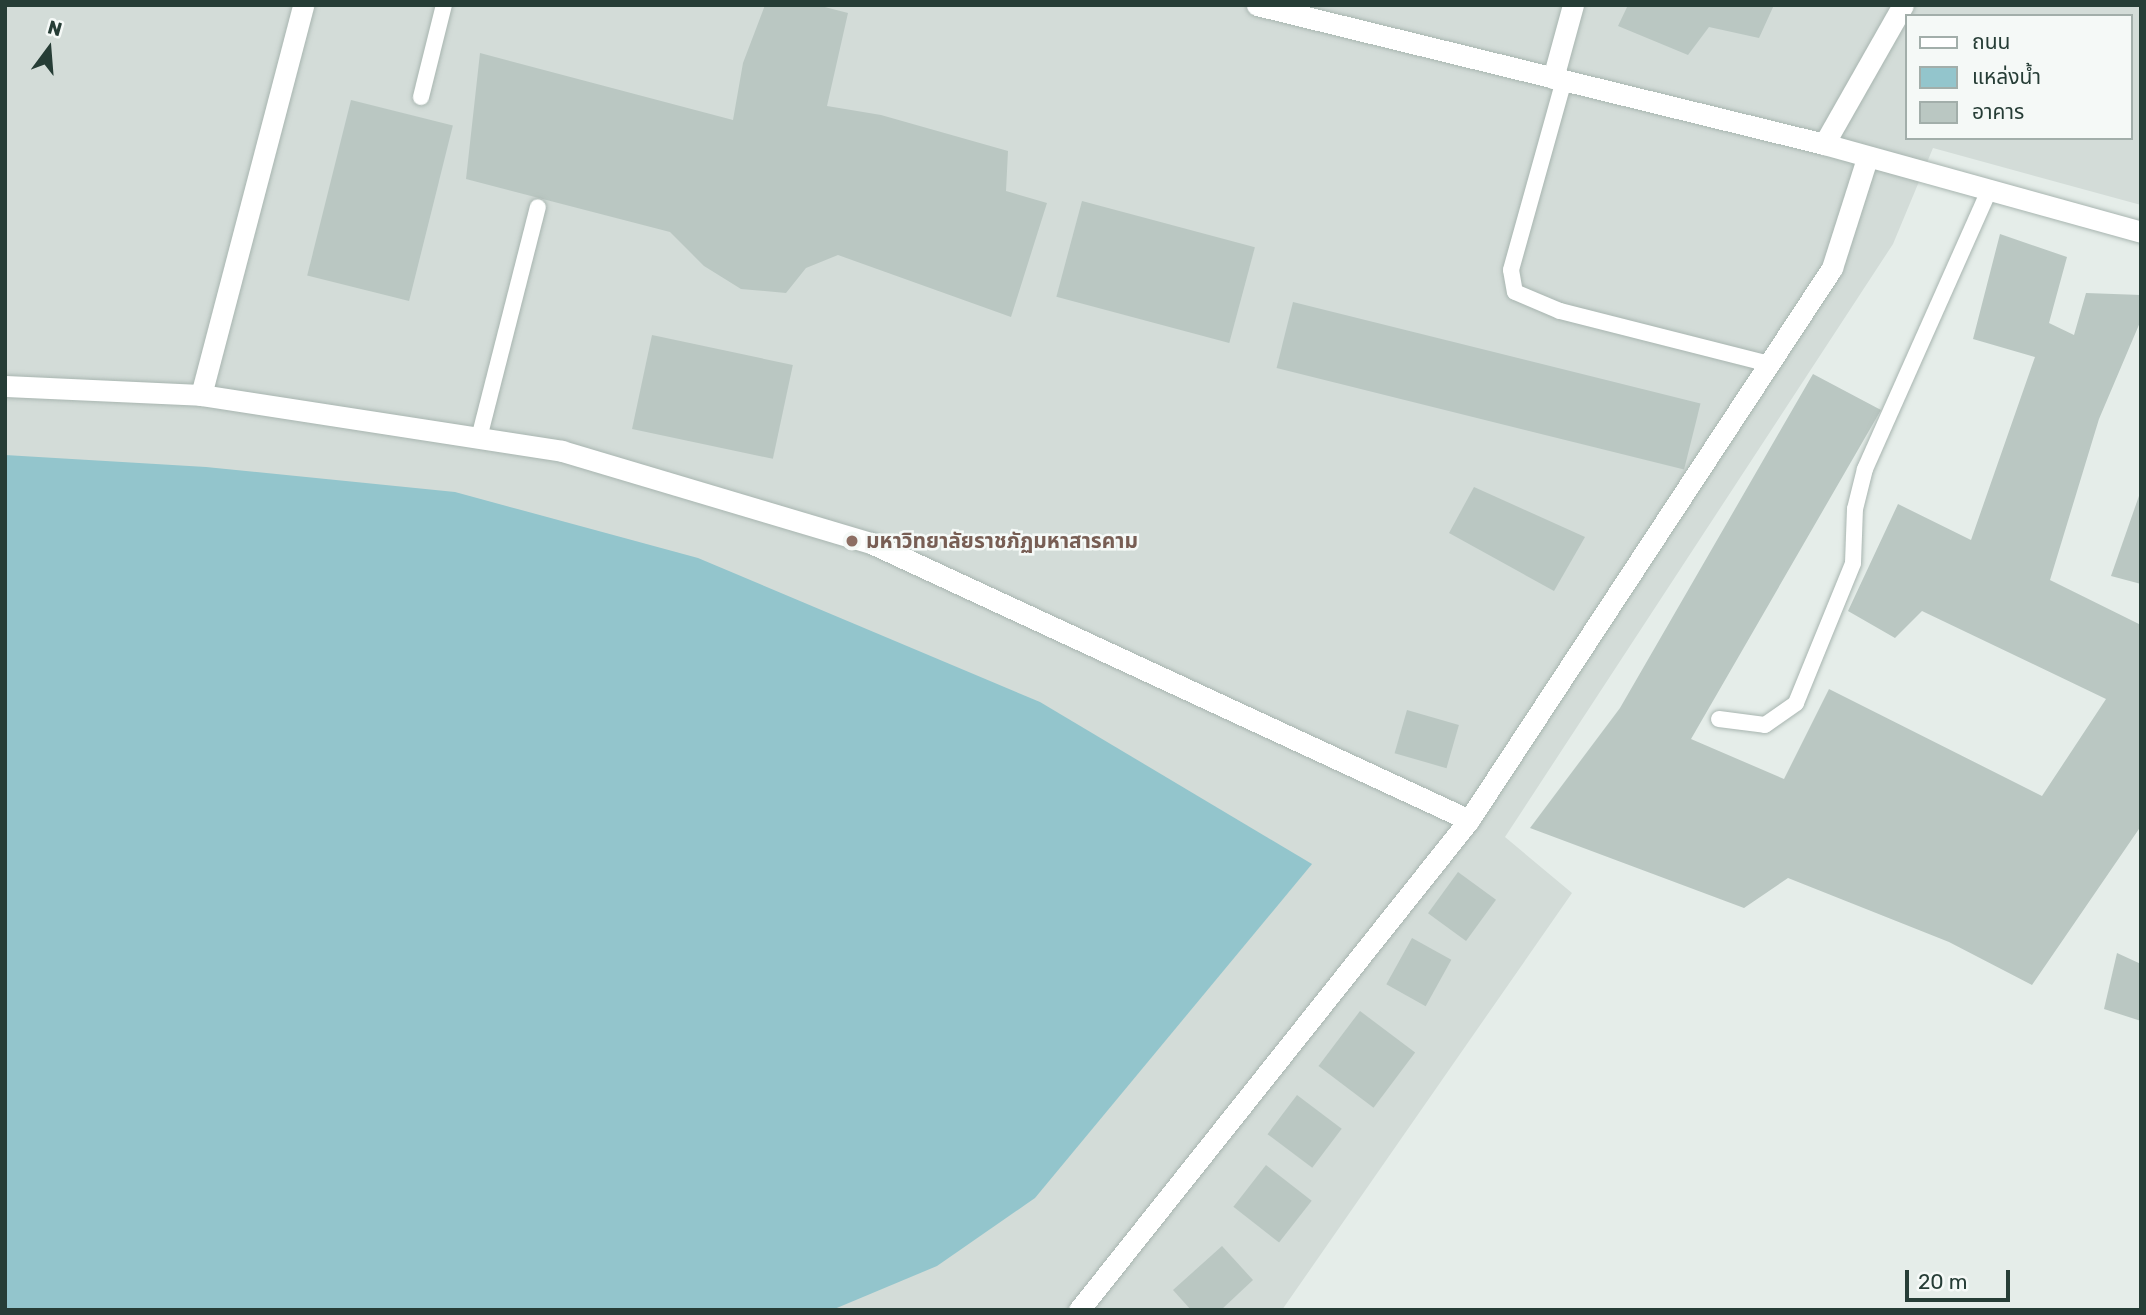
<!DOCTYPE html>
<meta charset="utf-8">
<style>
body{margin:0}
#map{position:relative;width:2146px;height:1315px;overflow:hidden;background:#e5ede9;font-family:Rubik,"Noto Sans Thai",sans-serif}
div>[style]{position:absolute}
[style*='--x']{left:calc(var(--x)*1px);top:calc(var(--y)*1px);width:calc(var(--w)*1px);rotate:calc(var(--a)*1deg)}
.built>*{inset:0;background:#d3dcd8}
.water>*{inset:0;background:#93c5cc}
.building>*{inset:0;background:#bac7c2;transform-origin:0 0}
.roads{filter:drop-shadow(0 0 2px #a8b5b0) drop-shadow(0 0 2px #a8b5b0)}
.service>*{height:16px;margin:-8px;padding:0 8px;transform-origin:8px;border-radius:8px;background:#fff}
.minor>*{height:21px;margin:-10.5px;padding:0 10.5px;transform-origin:10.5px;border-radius:10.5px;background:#fff}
.tertiary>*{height:21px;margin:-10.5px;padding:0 10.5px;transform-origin:10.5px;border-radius:10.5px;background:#fff}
.dots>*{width:19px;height:19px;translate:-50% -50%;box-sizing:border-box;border:4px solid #f5f9f7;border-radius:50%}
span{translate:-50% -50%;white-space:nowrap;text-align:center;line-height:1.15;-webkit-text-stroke:5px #f5f9f7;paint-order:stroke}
.education-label{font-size:21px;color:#785e54;font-weight:700}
.left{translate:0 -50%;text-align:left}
.frame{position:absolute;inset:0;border:7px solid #263d36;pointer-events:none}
.legend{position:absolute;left:1905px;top:14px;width:228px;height:126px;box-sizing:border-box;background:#f5f9f7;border:2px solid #a2aeaa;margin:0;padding:9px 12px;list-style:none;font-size:21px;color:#263d36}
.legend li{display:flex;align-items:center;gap:14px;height:35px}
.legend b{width:35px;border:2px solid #a2aeaa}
.north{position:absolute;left:14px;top:14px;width:70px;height:70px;-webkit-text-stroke:5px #f5f9f7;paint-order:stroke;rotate:16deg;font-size:19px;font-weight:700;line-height:28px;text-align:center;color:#263d36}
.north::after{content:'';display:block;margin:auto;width:24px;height:32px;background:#263d36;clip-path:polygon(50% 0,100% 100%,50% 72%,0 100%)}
.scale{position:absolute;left:1905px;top:1270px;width:105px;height:32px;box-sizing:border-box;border:4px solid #263d36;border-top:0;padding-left:9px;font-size:21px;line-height:24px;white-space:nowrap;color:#263d36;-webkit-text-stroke:5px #f5f9f7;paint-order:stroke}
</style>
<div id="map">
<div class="built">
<i style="clip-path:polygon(evenodd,5px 5px,2141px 5px,2141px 205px,1933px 148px,1893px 244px,1505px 837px,1572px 893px,1282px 1310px,5px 1310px,5px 5px,1906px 16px,2130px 16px,2130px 138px,1906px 138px,1906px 16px)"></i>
</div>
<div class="water">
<i style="clip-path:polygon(5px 455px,206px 467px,455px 492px,698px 558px,1040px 702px,1312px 864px,1035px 1198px,937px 1266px,832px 1310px,5px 1310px)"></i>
</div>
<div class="building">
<i style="clip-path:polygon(765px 5px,817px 5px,848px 13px,827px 106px,881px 115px,1008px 151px,1006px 191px,1047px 203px,1011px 317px,838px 255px,806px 268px,786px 293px,741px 289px,704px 266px,670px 232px,466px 179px,480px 53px,733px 120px,743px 63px)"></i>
<i style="clip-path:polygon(1628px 5px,1774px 5px,1759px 38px,1709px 27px,1688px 55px,1618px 26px)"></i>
<i style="left:351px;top:100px;width:105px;height:181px;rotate:14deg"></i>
<i style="left:1082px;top:201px;width:179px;height:99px;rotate:15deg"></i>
<i style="clip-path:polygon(2000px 234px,2067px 257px,2049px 323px,2074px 335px,2086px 293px,2141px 295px,2141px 320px,2099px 419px,2050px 580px,2141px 625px,2141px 826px,2032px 985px,1949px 942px,1788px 878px,1744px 908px,1530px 828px,1620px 708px,1813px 374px,1881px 410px,1691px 739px,1784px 779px,1829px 689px,2042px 796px,2106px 699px,1922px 611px,1895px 638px,1848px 611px,1898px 504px,1971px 540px,2035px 357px,1973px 339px)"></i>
<i style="left:1293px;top:302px;width:420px;height:68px;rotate:14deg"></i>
<i style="left:652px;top:335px;width:144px;height:96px;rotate:12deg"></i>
<i style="clip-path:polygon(1474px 487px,1585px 537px,1554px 591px,1449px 533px)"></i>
<i style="clip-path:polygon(2140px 493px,2141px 493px,2141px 584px,2111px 576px)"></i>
<i style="left:1407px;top:710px;width:54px;height:45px;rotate:16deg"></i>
<i style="left:1458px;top:872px;width:47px;height:51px;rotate:36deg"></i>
<i style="left:1412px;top:938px;width:45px;height:53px;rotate:29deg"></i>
<i style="clip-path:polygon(2117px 953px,2141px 964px,2141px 1021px,2104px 1009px)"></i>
<i style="left:1360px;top:1011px;width:69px;height:69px;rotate:37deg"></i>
<i style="left:1297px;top:1095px;width:56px;height:49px;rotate:37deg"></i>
<i style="left:1266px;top:1165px;width:58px;height:53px;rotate:38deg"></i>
<i style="clip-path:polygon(1222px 1246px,1253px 1280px,1221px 1310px,1191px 1310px,1173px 1290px)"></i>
</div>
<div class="roads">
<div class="service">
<i style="--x:1564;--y:80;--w:197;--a:105.6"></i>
<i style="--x:1511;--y:270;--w:22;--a:80"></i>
<i style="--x:1515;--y:292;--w:49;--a:22.9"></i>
<i style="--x:1560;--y:311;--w:216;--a:14.2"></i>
<i style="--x:421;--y:97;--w:95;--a:-76"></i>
<i style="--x:479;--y:438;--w:238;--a:-75.7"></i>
<i style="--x:1719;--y:719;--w:46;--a:7.4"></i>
<i style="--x:1765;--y:725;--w:38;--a:-35"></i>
<i style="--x:1796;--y:703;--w:151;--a:-67.8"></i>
<i style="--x:1853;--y:563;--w:54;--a:-87.9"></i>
<i style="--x:1855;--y:509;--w:41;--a:-76"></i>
<i style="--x:1865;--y:469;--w:304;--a:-66"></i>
</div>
<div class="minor">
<i style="--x:1553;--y:78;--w:76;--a:-74.7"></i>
<i style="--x:1824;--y:144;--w:160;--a:-60.4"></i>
<i style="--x:5;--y:386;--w:196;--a:2.6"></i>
<i style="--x:201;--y:395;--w:365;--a:8.8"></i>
<i style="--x:562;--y:451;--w:322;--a:16.6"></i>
<i style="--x:871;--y:543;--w:659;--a:24.85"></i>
<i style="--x:201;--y:395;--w:403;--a:-75.3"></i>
<i style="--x:1079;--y:1310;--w:626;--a:-51.48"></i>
<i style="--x:1469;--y:820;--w:661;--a:-56.67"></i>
<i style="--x:1832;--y:268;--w:115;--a:-72.3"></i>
</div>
<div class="tertiary">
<i style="--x:1257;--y:5;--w:584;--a:13.77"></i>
<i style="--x:1824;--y:144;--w:329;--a:15.5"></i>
</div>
</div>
<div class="dots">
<i style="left:852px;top:541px;background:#8d6e63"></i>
</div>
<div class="education-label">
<span class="left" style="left:866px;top:541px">มหาวิทยาลัยราชภัฏมหาสารคาม</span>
</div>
<div class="frame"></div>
<ul class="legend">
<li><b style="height:9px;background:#fff"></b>ถนน</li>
<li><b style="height:19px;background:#93c5cc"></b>แหล่งน้ำ</li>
<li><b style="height:19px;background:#bac7c2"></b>อาคาร</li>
</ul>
<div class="north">N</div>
<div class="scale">20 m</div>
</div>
